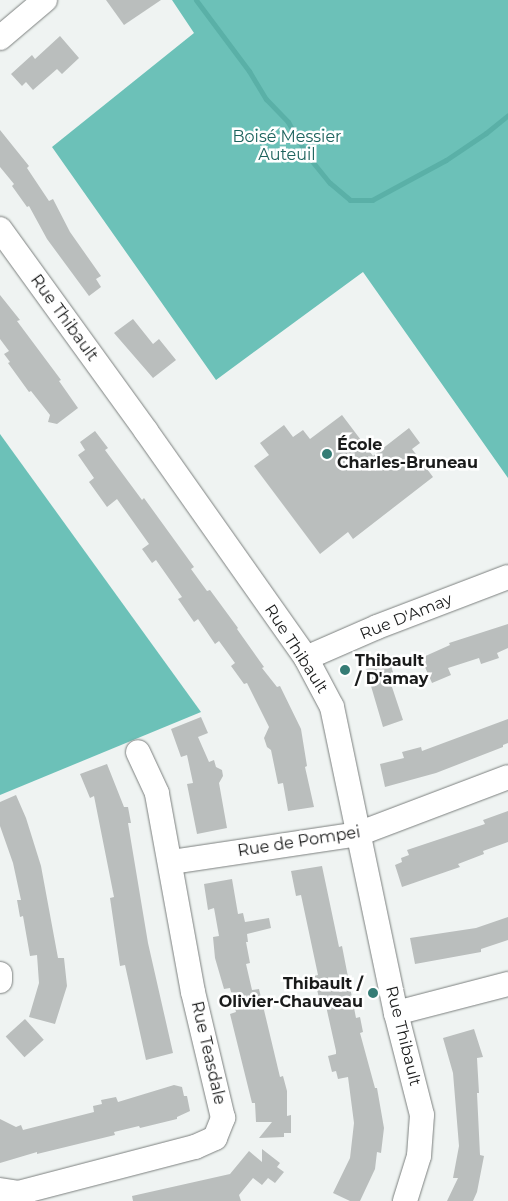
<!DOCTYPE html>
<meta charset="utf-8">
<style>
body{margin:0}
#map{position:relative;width:508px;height:1201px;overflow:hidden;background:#eff3f2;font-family:Montserrat,sans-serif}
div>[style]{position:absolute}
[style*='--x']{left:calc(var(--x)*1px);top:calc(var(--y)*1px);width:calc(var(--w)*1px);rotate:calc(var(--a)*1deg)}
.forest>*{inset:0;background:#6cc1b8}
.stream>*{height:5px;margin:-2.5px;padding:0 2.5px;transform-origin:2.5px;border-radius:2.5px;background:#5ab0a7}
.building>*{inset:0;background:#babebd;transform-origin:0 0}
.roads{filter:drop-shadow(0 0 1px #7c807f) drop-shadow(0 0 1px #7c807f)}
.minor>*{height:24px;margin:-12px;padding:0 12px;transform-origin:12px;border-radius:12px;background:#fff}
.dots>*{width:14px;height:14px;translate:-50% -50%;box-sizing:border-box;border:2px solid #fff;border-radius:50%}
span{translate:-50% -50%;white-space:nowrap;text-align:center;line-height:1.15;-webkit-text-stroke:5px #fff;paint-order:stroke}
.park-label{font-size:16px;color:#1d635d}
.street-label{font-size:16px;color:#1a1b1b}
.poi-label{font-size:16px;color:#1a1b1b;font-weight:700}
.left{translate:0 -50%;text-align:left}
.right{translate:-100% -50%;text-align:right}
</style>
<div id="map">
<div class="forest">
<i style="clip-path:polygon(172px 0,508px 0,508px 478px,363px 272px,216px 380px,52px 147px,194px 33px)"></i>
<i style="clip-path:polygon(0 434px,201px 712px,0 795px)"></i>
</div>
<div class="stream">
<i style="--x:196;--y:0;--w:89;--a:53.3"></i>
<i style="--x:249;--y:71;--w:33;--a:59"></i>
<i style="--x:266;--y:99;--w:32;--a:46"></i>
<i style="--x:288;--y:122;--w:38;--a:60"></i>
<i style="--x:307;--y:155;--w:36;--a:51"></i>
<i style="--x:330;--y:183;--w:26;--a:40"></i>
<i style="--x:350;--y:200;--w:22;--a:0"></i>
<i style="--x:372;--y:200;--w:84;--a:-28.4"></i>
<i style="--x:446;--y:160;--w:48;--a:-34"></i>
<i style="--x:486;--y:133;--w:28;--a:-39"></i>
</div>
<div class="building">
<i style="clip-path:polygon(106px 0,161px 0,124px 25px)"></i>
<i style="clip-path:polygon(60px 36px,79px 58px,62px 74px,57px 69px,33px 90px,26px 82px,22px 86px,11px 74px,32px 55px,35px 59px)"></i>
<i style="clip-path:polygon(0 130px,29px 166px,27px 168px,49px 201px,53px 199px,70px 232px,101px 276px,96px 279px,101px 287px,89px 296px,47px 239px,29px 206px,27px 207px,12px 186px,14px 184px,0 167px)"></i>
<i style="clip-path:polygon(0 295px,20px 320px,17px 321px,61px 380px,59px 381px,78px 408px,57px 424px,48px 422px,50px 415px,31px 391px,29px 392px,8px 363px,10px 362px,4px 354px,9px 351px,0 339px)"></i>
<i style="clip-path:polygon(133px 319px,153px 344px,159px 339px,176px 360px,153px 378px,114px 333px)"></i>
<i style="clip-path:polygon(342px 415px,373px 456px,409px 428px,420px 443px,412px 449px,433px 477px,353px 539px,348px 532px,320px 554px,254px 466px,269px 455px,260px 443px,284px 425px,293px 437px,303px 430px,310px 439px)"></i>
<i style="clip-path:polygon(95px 431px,108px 448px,105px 450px,142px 500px,144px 498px,194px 567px,191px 569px,207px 591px,210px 590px,238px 628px,237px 629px,264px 667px,262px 668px,277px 687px,280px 686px,301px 729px,307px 766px,305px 767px,314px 807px,288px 811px,283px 783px,278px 784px,271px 750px,267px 747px,264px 738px,269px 727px,247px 683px,244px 684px,231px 666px,235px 663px,219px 641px,215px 644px,198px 619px,194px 622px,178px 599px,182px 597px,156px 560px,152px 563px,142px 549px,149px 544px,117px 499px,107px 507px,89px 482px,94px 478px,78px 455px,85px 450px,80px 442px)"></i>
<i style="clip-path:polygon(508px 624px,508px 648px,497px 653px,499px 658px,481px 664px,479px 658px,448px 668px,451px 675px,432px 683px,421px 658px,450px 645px,449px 643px)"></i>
<i style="clip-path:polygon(390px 662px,397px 686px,392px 687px,403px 720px,383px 727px,366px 669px)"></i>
<i style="clip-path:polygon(201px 717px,208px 733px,198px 737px,209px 762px,214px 760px,216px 767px,222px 770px,223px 776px,219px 783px,227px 828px,197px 834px,187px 784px,193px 783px,187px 755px,181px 757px,171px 729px)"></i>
<i style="clip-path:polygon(508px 719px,508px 743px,503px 745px,503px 747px,436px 773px,385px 787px,380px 764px,404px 758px,402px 752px,421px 747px,422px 751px)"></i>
<i style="clip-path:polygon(107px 764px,124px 807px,128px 807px,131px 823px,128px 823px,148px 943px,173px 1053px,146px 1060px,125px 965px,120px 966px,110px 898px,114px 897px,94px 796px,90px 798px,80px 774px)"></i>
<i style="clip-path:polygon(16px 795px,26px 818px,41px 866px,58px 958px,64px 958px,67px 986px,55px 1024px,29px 1017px,39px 983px,37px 955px,30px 956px,23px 916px,20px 917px,17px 900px,21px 900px,13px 863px,0 826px,0 802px)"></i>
<i style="clip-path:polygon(508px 811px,508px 842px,483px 851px,484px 854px,458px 864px,460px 867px,402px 887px,395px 865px,402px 862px,401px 858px,409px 855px,407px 850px,485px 824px,483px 820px)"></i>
<i style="clip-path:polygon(322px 866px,339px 947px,342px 946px,356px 1018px,360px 1017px,363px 1032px,360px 1033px,375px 1088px,377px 1088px,384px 1128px,381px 1153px,377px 1152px,375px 1169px,360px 1201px,350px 1201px,333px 1193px,350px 1158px,354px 1123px,348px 1077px,338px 1079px,336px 1071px,332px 1072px,328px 1056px,336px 1054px,336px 1051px,326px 1006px,321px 1007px,314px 976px,318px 975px,301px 895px,296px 896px,291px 871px)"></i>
<i style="clip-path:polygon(232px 879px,238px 914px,243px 913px,245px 922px,269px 918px,271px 928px,247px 934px,248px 942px,246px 942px,250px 963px,246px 964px,252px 990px,259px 989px,280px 1077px,283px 1076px,287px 1091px,287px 1116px,291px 1115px,291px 1133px,284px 1133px,284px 1137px,259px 1138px,272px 1122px,256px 1122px,255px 1103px,252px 1103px,230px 1014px,236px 1012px,230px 988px,224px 989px,215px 958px,213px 937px,219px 936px,214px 908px,208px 910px,204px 884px)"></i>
<i style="clip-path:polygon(508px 917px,508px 940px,481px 949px,481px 952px,415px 964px,410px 938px,476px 928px)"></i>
<i style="left:25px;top:1019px;width:28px;height:26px;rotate:48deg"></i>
<i style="clip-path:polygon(474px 1029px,483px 1057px,477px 1058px,479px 1093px,477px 1093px,480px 1155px,484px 1156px,477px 1192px,473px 1201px,447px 1201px,458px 1178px,453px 1178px,459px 1146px,453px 1073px,443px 1038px)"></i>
<i style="clip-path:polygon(174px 1085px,182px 1087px,184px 1096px,187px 1096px,190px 1111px,177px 1117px,177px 1119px,140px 1128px,139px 1126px,114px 1132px,115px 1135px,37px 1154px,37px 1152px,0 1163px,0 1119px,16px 1127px,21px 1125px,23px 1130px,94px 1112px,93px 1106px,102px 1104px,101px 1100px,116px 1097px,118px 1102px)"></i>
<i style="clip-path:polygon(262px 1149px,280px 1163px,277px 1167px,284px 1172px,275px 1183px,268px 1178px,262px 1185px,253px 1178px,239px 1195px,241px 1201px,133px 1201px,132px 1196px,230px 1174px,249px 1151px,262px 1162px)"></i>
</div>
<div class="roads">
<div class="minor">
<i style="--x:0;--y:38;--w:59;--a:-40.2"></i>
<i style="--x:0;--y:229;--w:249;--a:54.1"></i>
<i style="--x:146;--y:431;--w:278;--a:54.8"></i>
<i style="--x:306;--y:658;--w:55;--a:62"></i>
<i style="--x:332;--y:707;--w:313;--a:78.2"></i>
<i style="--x:396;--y:1013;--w:105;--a:75.7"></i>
<i style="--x:422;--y:1115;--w:41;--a:94.2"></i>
<i style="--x:419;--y:1156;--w:47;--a:107.3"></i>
<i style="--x:306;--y:658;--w:77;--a:-23.6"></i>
<i style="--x:377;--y:627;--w:140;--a:-20.9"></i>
<i style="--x:171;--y:862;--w:189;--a:-8.5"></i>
<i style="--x:358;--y:834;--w:160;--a:-20.8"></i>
<i style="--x:0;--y:974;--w:7;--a:90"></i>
<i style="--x:396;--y:1013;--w:116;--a:-14.5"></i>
<i style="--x:0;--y:1190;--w:18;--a:9"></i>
<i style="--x:18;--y:1193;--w:183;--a:-14.6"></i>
<i style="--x:195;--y:1147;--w:22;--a:-24"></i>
<i style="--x:215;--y:1138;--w:22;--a:-68"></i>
<i style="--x:223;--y:1118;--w:130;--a:-103.4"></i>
<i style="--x:193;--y:992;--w:202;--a:-100.3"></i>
<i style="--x:157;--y:793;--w:45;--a:-114.9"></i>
</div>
</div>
<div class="dots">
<i style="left:327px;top:454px;background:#357c75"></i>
<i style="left:345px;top:670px;background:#357c75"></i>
<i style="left:373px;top:993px;background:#357c75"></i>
</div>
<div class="park-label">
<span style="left:287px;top:146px">Boisé Messier<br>Auteuil</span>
</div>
<div class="street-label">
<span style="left:64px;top:318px;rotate:54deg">Rue Thibault</span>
<span style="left:406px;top:617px;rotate:-22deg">Rue D'Amay</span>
<span style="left:296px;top:649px;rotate:57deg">Rue Thibault</span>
<span style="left:299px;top:842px;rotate:-9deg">Rue de Pompei</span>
<span style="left:403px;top:1036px;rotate:76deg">Rue Thibault</span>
<span style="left:208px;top:1053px;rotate:77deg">Rue Teasdale</span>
</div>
<div class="poi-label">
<span class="left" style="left:337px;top:454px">École<br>Charles-Bruneau</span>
<span class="left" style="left:355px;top:670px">Thibault<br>/ D'amay</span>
<span class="right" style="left:363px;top:993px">Thibault /<br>Olivier-Chauveau</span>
</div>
</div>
